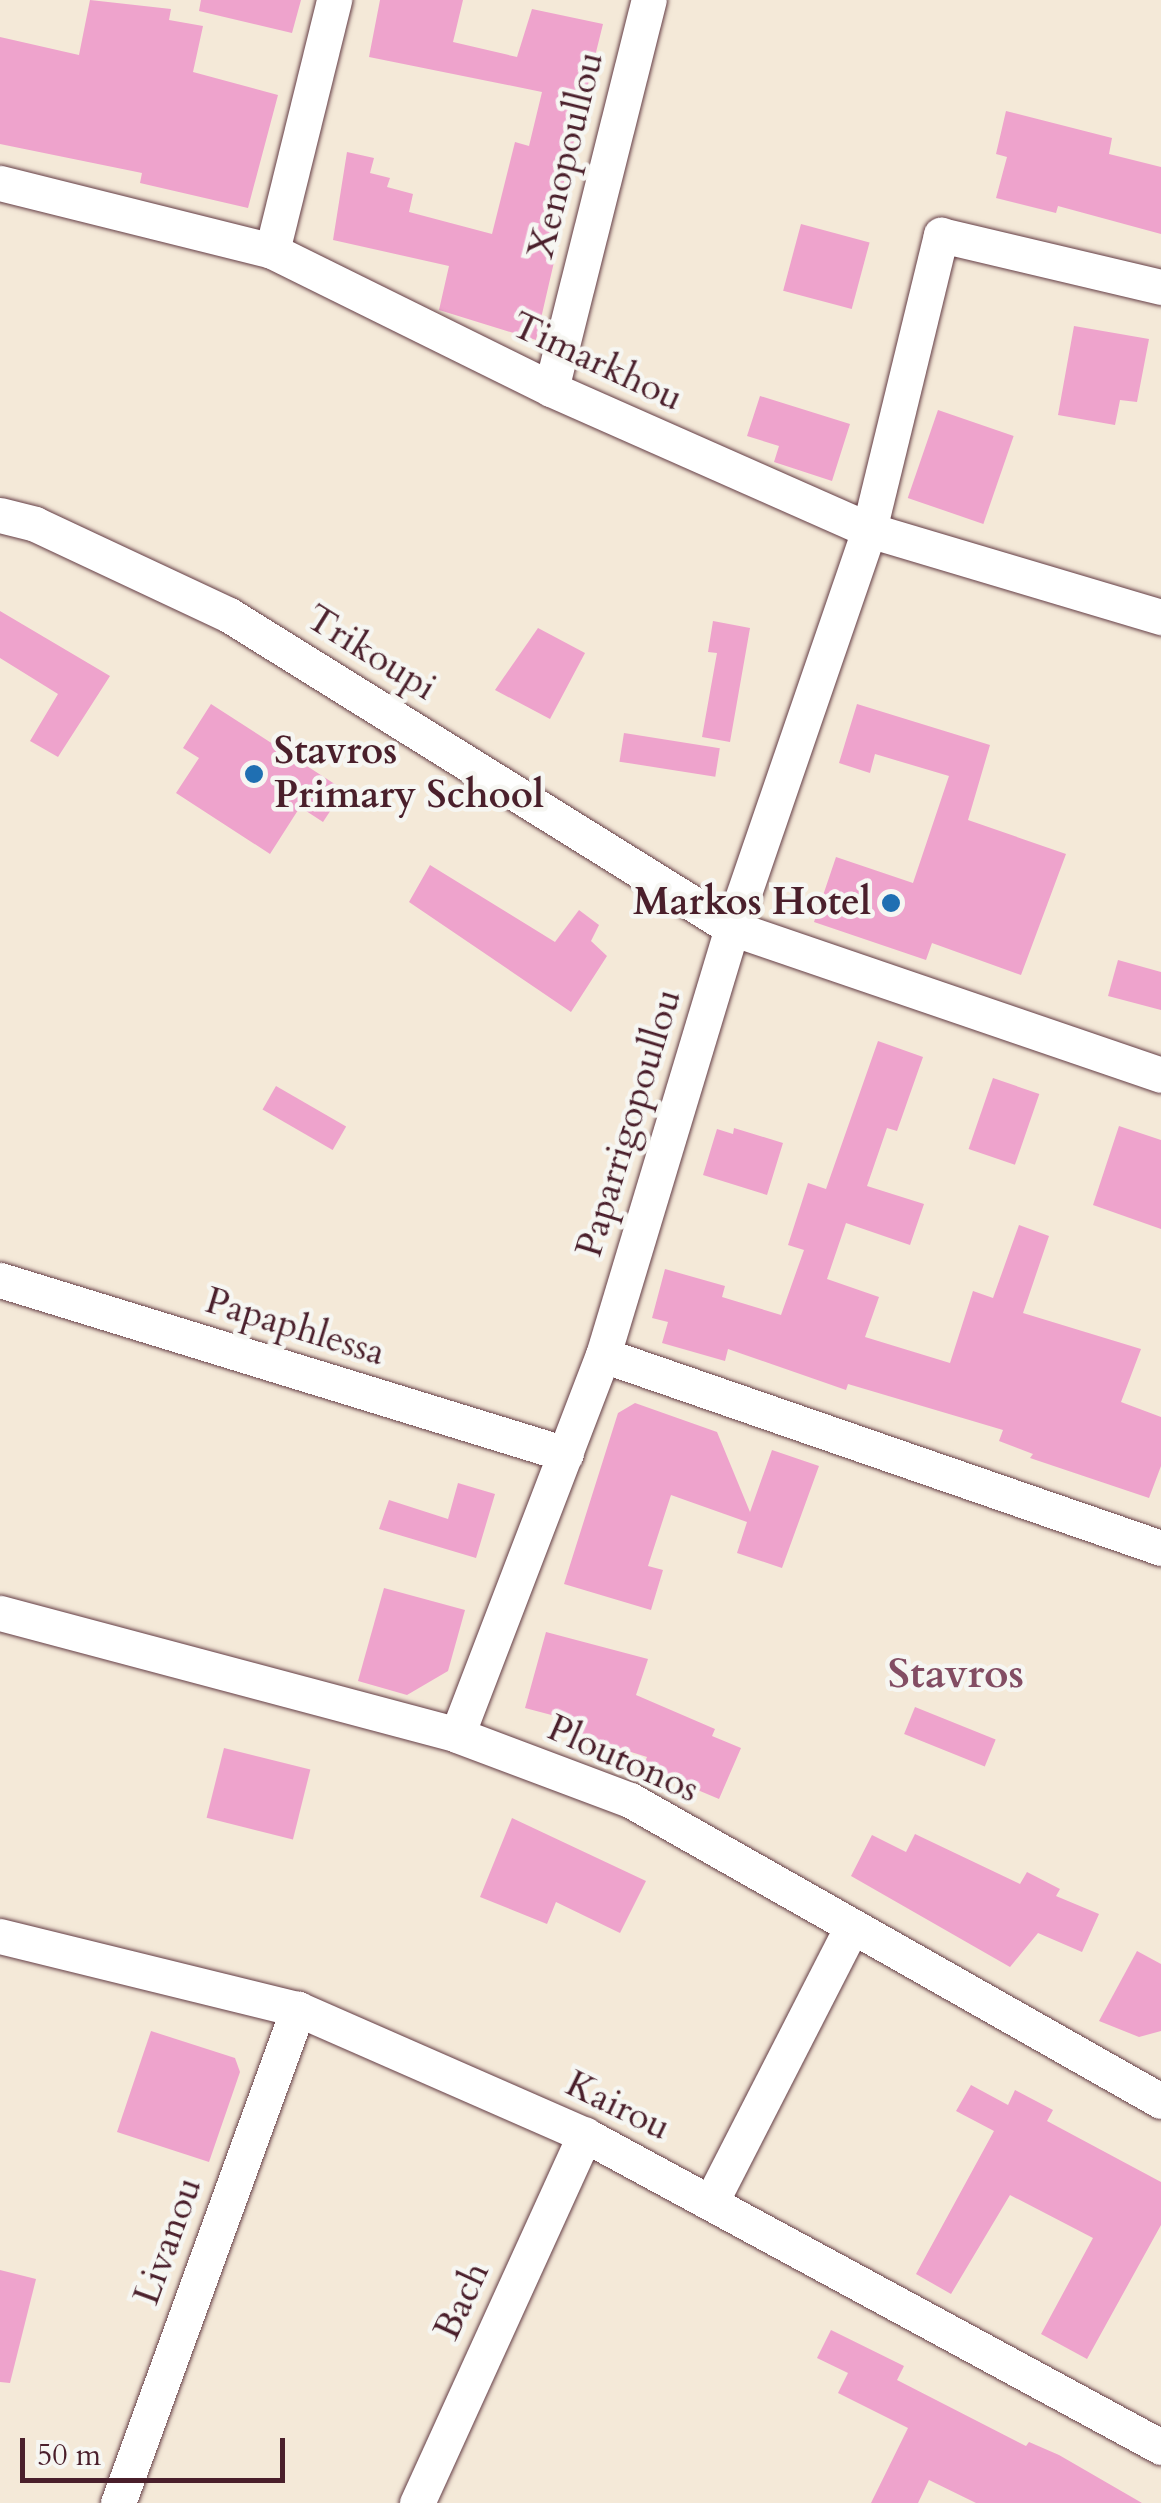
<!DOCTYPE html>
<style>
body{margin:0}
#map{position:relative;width:1161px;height:2503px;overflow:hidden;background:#f4e9d8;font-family:Cardo,serif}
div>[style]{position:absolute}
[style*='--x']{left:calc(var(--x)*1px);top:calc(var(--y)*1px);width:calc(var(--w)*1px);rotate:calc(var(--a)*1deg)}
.building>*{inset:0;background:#eea3cc;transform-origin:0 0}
.roads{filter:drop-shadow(0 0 2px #643d45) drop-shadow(0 0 2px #643d45)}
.minor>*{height:35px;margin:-17.5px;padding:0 17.5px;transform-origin:17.5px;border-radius:17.5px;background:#fff}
.dots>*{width:28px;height:28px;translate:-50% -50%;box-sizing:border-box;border:5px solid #f6f6f2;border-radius:50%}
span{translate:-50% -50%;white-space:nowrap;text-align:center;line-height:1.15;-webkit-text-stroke:9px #f6f6f2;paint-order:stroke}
.street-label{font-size:38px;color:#4a1f2b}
.poi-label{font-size:38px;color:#4a1f2b;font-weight:700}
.left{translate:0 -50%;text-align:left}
.right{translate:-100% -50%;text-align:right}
.quarter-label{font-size:42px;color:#834d63;font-weight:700}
.scale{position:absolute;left:20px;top:2438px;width:265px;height:45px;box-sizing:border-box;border:5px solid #4a1f2b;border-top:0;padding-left:12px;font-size:30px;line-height:35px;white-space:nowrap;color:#4a1f2b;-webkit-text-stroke:8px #f6f6f2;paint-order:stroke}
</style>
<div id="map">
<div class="building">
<i style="clip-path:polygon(90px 0,171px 9px,169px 20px,203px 26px,193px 72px,278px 95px,248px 208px,140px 183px,142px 173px,0 144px,0 37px,79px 55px)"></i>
<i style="clip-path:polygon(201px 0,301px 0,292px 33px,199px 11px)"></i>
<i style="clip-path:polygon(380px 0,463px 0,453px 42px,517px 57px,532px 9px,603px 24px,548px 246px,554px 262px,536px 340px,439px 310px,449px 266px,333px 240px,347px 152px,374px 158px,370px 173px,390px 178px,387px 187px,413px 194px,409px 212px,492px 234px,515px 142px,529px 146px,542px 92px,369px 57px)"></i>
<i style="clip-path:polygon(1006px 111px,1112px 138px,1109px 154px,1161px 167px,1161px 234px,1058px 206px,1056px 213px,996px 198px,1007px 157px,996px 154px)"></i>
<i style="left:801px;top:224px;width:71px;height:69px;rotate:15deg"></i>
<i style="clip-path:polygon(1074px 326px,1149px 339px,1137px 402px,1120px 400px,1115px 425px,1058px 415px)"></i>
<i style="clip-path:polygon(760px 396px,850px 424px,832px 481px,774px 462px,779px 446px,747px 436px)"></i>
<i style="left:938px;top:410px;width:80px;height:93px;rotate:19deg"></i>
<i style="clip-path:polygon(0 611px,110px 676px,58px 757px,30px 741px,58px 694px,0 658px)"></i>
<i style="clip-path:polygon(713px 621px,750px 628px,730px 742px,702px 737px,717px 653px,708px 652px)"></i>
<i style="clip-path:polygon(538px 628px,585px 653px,550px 719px,495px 690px)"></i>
<i style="clip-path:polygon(211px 704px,344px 790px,323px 822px,300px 807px,270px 854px,176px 793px,199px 758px,183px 748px)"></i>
<i style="clip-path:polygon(857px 704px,990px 745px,968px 820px,1066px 854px,1021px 975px,932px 943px,926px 960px,814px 922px,836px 857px,913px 883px,949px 776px,875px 754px,870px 773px,839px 763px)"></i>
<i style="left:624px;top:733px;width:97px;height:29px;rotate:9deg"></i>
<i style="clip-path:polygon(430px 865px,555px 942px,579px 910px,599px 925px,591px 941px,607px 956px,571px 1012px,409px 902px)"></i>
<i style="clip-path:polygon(1118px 960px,1161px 972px,1161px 1010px,1108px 996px)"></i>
<i style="clip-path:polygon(878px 1041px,923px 1057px,897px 1131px,887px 1128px,867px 1186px,924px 1204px,910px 1245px,846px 1223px,827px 1279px,879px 1297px,865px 1337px,950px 1363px,973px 1291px,993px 1298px,1019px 1225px,1049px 1236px,1023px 1313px,1141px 1349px,1121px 1402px,1161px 1417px,1161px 1466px,1149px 1498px,1030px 1458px,1033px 1454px,999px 1441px,1003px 1430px,848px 1384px,846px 1390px,728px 1349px,725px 1361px,662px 1343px,668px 1322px,652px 1318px,665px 1269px,725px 1286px,722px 1297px,781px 1315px,804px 1250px,788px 1245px,808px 1183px,826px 1189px)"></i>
<i style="left:993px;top:1078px;width:49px;height:75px;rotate:19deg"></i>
<i style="left:276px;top:1086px;width:81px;height:27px;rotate:30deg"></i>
<i style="clip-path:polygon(1119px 1126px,1161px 1140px,1161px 1229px,1093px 1205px)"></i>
<i style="clip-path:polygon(734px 1128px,783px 1143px,767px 1195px,703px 1175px,717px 1129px,733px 1134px)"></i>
<i style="clip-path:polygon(635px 1403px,717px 1432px,750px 1512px,772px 1450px,819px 1466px,782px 1568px,737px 1553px,747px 1522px,671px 1495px,648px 1566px,663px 1570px,651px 1610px,564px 1584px,618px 1413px)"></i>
<i style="clip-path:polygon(458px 1483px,495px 1494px,476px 1558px,379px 1529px,389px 1500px,448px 1519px)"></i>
<i style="clip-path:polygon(384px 1588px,465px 1610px,448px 1671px,407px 1695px,358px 1681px)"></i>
<i style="clip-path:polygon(546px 1632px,648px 1659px,636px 1695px,715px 1729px,712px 1736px,741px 1748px,719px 1799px,643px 1767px,647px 1757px,574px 1734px,578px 1722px,525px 1708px)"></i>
<i style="left:915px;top:1707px;width:87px;height:29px;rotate:22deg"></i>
<i style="left:224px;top:1748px;width:89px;height:72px;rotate:14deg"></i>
<i style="clip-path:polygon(512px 1818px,646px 1881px,620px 1933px,556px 1902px,547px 1924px,480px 1897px)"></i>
<i style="clip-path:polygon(915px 1834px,1020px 1884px,1027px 1872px,1060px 1889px,1056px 1896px,1099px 1914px,1082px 1952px,1038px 1933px,1010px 1967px,851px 1876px,872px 1835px,906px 1852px)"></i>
<i style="clip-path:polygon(1137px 1951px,1161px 1964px,1161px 2031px,1139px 2037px,1099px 2021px)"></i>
<i style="clip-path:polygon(151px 2031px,235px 2058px,240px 2072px,209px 2162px,117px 2132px)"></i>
<i style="clip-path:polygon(971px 2085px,1008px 2105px,1015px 2090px,1053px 2110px,1047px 2121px,1161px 2182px,1161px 2225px,1087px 2359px,1041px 2334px,1093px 2238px,1010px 2195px,951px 2294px,916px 2274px,994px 2131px,956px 2111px)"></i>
<i style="clip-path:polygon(0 2270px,36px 2279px,10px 2383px,0 2382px)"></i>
<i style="clip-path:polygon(831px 2330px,904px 2366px,897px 2380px,1026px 2446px,1029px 2442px,1059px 2455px,1142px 2503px,976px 2503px,929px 2480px,918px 2503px,871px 2503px,908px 2428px,838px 2393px,848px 2373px,817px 2358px)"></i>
</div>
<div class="roads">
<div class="minor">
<i style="--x:0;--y:183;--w:280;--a:14"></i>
<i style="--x:272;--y:251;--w:311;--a:26.3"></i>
<i style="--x:551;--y:389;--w:348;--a:23.9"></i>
<i style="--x:869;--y:530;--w:305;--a:16.6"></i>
<i style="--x:272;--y:251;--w:259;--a:-76.1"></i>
<i style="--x:551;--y:389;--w:401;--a:-75.9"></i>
<i style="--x:0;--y:515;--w:36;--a:14"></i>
<i style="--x:35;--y:524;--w:214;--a:25.1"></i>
<i style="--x:229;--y:615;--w:592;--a:31.89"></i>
<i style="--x:732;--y:928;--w:453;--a:18.9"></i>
<i style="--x:0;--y:1280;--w:592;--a:17.09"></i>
<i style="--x:603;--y:1355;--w:590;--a:19.08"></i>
<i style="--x:0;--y:1613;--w:473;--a:14.9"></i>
<i style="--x:457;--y:1735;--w:185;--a:20.6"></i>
<i style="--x:630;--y:1800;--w:610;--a:29.55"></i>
<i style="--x:457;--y:1735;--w:407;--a:-69"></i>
<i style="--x:603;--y:1355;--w:446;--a:-73.2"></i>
<i style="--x:732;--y:928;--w:421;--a:-71"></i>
<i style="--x:869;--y:530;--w:304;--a:-76.3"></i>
<i style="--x:941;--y:235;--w:226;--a:13.3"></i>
<i style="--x:0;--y:1936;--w:307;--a:13.8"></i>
<i style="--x:298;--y:2009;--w:313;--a:23.7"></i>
<i style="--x:585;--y:2135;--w:655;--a:28.44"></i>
<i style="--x:712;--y:2200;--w:303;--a:-62.9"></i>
<i style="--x:118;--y:2503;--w:526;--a:-69.98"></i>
<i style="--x:417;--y:2503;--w:405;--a:-65.5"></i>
</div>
</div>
<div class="dots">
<i style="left:254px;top:774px;background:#1f6fb2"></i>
<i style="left:891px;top:903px;background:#1f6fb2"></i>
</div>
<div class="street-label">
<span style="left:566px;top:155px;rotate:-76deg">Xenopoullou</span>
<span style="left:597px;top:362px;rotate:25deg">Timarkhou</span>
<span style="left:371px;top:653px;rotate:32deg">Trikoupi</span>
<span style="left:629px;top:1123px;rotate:-73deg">Paparrigopoullou</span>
<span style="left:295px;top:1327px;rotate:17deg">Papaphlessa</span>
<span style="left:623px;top:1759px;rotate:24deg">Ploutonos</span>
<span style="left:618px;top:2106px;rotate:26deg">Kairou</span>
<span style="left:168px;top:2241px;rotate:-70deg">Livanou</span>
<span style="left:462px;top:2301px;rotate:-65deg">Bach</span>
</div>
<div class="poi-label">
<span class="left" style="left:274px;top:774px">Stavros<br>Primary School</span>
<span class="right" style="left:871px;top:903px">Markos Hotel</span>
</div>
<div class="quarter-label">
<span style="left:956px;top:1674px">Stavros</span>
</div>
<div class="scale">50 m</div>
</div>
